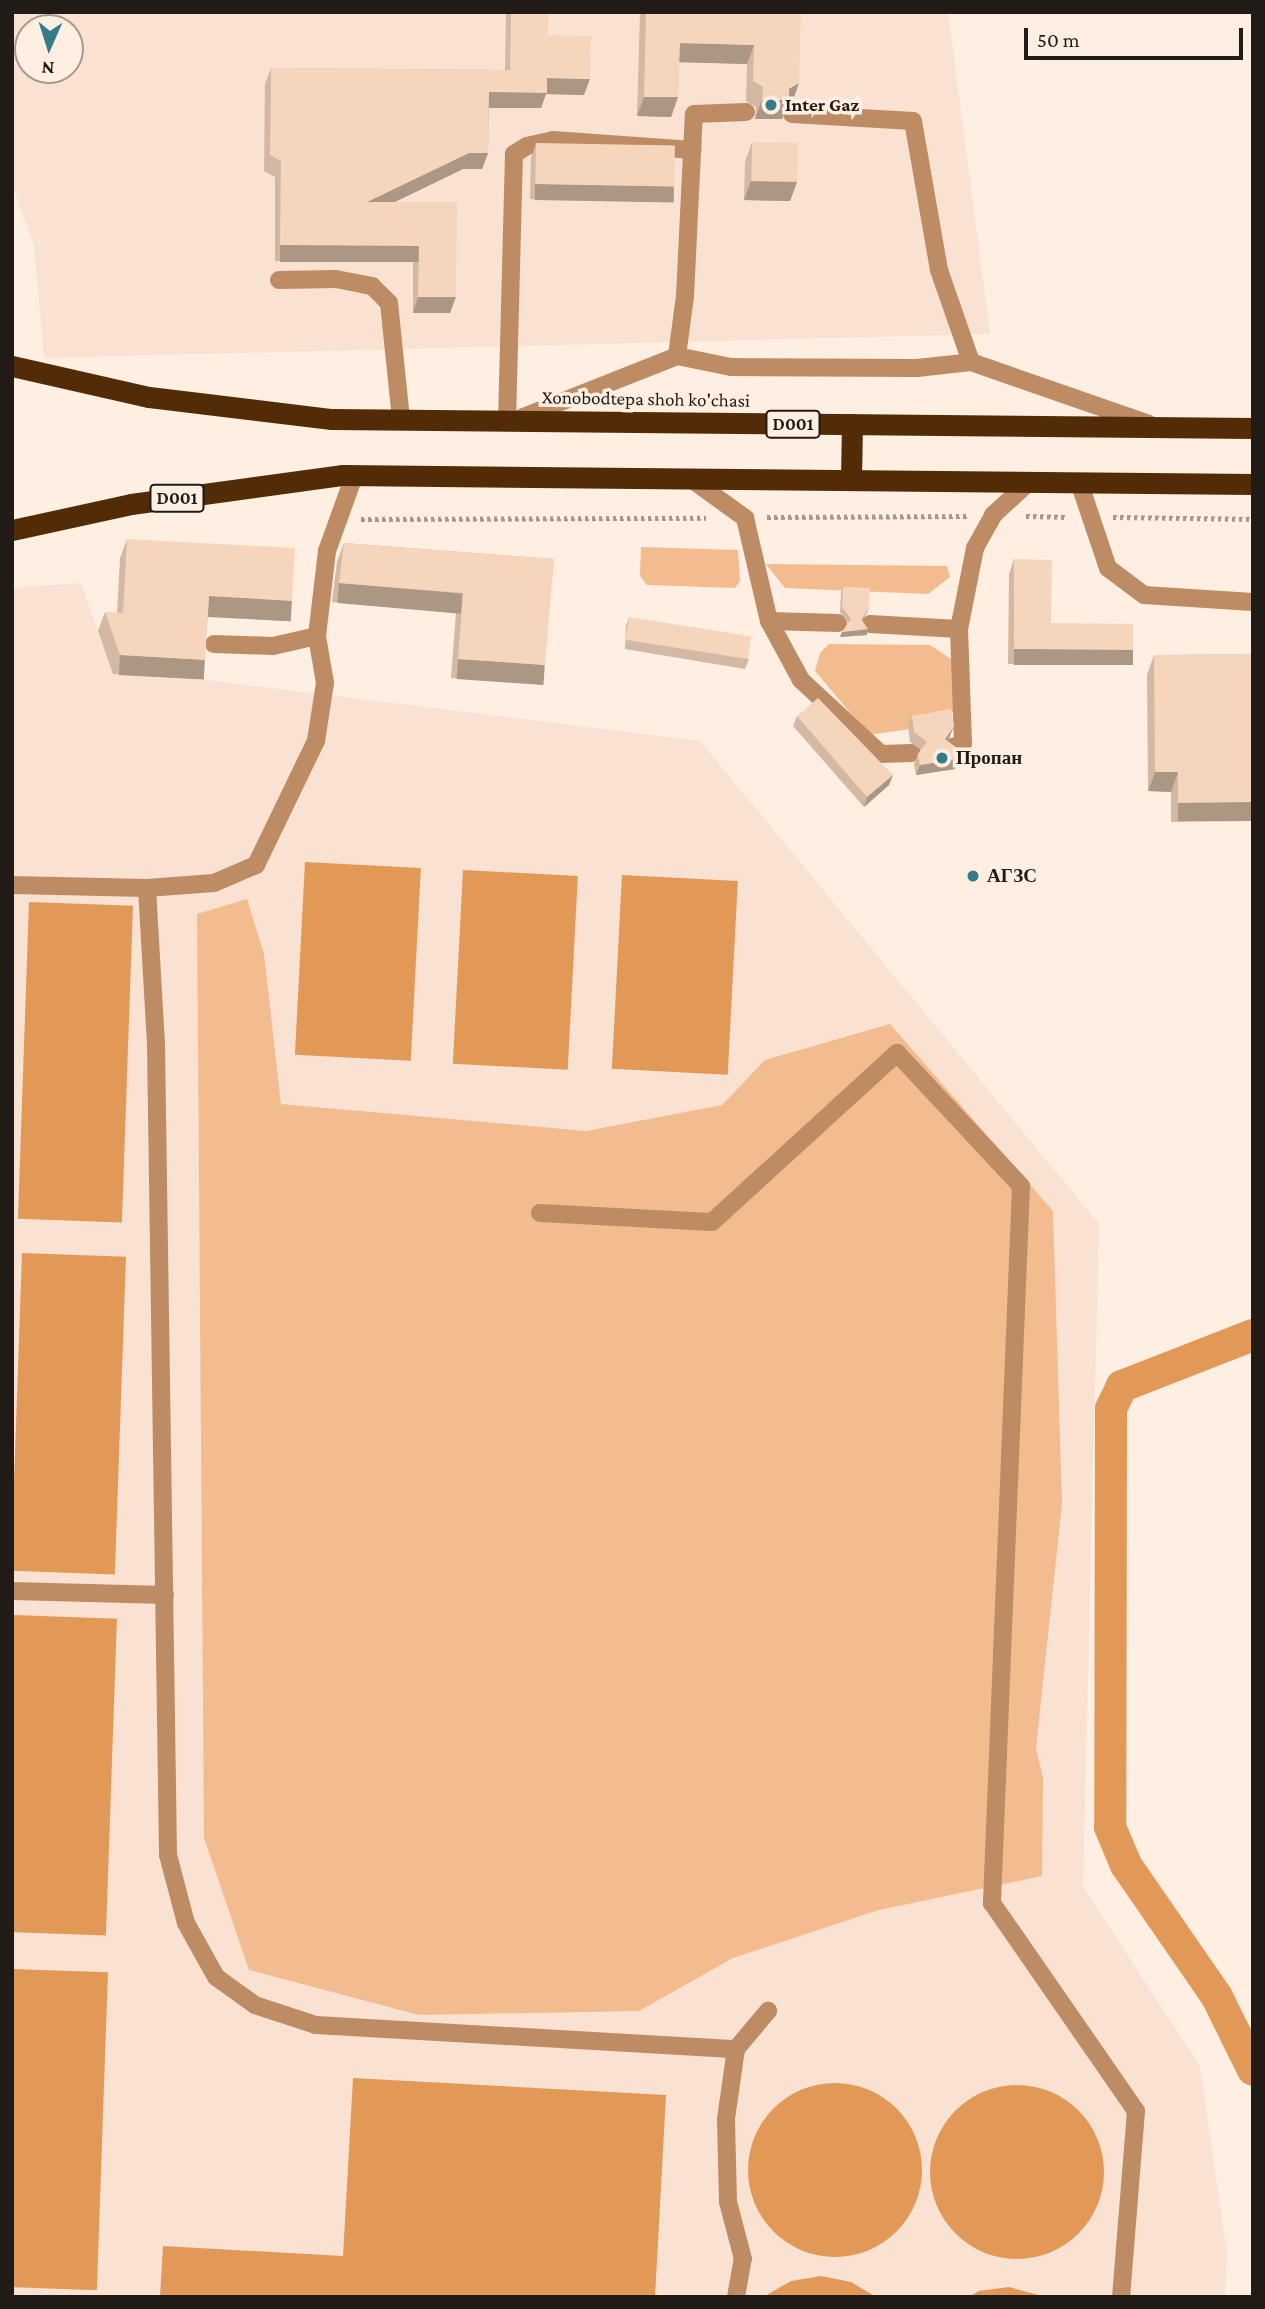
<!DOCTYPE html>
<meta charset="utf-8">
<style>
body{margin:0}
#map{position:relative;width:1265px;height:2309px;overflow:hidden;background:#ffeee2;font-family:"Crimson Pro",serif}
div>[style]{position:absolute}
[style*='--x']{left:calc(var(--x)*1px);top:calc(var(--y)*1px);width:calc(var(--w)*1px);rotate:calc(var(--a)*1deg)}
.built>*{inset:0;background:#f9e2d1}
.green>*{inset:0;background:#f3bc8f}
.water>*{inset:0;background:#e29857;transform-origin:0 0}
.round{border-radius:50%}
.canal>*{height:32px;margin:-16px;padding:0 16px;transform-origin:16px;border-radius:16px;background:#e29857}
.path>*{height:4.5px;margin-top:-2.25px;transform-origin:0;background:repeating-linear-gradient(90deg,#a4988f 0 3.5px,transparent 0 7px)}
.minor>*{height:18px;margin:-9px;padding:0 9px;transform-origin:9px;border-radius:9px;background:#bd8c64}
.highway>*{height:21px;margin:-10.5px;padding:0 10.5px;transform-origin:10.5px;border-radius:10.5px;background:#512c07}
.wall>*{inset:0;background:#d3b8a3}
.shaded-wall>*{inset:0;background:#ac9684;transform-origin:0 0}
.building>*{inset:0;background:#f5d6bd;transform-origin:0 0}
.dots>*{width:19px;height:19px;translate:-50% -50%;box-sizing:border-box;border:4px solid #ffeee2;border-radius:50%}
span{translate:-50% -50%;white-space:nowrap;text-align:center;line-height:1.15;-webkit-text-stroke:7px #ffeee2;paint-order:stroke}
.shield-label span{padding:2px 5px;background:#ffeee2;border:2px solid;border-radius:5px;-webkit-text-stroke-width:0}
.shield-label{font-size:18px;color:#211b17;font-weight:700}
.poi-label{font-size:19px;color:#211b17;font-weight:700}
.left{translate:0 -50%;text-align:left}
.street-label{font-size:19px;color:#211b17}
.frame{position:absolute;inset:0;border:14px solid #211b17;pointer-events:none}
.north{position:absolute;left:14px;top:14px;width:70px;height:70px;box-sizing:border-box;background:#ffeee2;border:2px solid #a69a91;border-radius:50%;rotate:183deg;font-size:19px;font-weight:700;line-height:28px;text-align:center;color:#211b17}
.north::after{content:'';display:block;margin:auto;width:24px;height:32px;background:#357b88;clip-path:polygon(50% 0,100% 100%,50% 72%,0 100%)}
.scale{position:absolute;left:1024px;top:28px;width:219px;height:32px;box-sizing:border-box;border:4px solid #211b17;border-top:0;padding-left:9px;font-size:21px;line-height:24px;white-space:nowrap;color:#211b17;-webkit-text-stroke:5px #ffeee2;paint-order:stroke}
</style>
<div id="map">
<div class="built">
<i style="clip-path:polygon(evenodd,12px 12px,948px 12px,990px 334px,44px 358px,34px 246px,12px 184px,12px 12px,28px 28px,70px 28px,70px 70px,28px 70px,28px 28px)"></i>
<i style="clip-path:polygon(81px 583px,113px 674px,198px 679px,700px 741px,1099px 1224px,1083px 1887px,1200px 2066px,1227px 2254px,1225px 2297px,12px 2297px,12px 588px)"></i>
</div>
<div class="green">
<i style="clip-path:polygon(641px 547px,738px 550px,740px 581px,735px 588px,647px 585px,640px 576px)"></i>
<i style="clip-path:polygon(766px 564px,947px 566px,950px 577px,928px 594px,785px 588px)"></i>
<i style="clip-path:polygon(829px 644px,930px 645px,954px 661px,954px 711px,938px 725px,869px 735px,815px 671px,820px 653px)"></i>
<i style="clip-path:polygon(247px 899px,264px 954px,281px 1104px,586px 1131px,722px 1105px,765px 1060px,890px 1024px,1053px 1211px,1062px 1504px,1036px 1748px,1043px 1778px,1042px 1876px,879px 1910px,733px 1958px,639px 2011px,419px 2015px,249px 1970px,204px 1838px,197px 914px)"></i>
</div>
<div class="water">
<i style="left:305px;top:862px;width:116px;height:193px;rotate:3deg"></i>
<i style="left:463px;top:870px;width:115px;height:194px;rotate:3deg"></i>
<i style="left:622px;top:875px;width:116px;height:194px;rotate:3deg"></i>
<i style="left:29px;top:902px;width:104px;height:317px;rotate:2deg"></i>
<i style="left:22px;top:1253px;width:104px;height:318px;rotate:2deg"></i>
<i style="left:13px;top:1615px;width:104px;height:317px;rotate:2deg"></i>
<i style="left:12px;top:1969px;width:96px;height:318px;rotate:2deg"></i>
<i style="clip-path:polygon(353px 2078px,666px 2095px,655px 2297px,160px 2297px,163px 2246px,343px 2256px)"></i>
<i class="round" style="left:748px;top:2083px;width:174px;height:174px"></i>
<i class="round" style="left:930px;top:2085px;width:174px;height:174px"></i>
<i style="clip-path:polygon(821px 2276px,851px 2282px,876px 2297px,763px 2297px,791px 2281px)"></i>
<i style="clip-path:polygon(1009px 2287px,1046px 2297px,969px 2297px,979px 2291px)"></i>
</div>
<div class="canal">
<i style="--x:1253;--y:1335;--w:141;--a:158.7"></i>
<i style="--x:1122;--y:1386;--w:25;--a:116"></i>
<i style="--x:1111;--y:1409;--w:418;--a:90.1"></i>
<i style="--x:1110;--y:1827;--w:41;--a:67.2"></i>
<i style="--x:1126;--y:1865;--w:160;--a:55.4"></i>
<i style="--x:1217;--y:1997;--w:81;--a:63.7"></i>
</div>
<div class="path">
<i style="--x:1026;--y:516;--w:40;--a:1.4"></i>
<i style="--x:767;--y:517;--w:201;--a:-0.3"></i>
<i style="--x:1113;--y:517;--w:140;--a:0.8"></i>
<i style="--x:361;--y:519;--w:345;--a:-0.2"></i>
</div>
<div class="minor">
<i style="--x:792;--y:114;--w:121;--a:3.3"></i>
<i style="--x:913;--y:121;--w:151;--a:80.1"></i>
<i style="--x:939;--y:270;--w:97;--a:70.8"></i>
<i style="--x:971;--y:362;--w:188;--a:19.2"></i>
<i style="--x:279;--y:280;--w:57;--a:-1"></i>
<i style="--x:336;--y:279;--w:37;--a:11"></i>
<i style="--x:372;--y:286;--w:24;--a:45"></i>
<i style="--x:389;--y:303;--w:117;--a:84.1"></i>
<i style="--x:677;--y:356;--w:55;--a:11.5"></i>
<i style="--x:731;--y:367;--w:186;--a:0.3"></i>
<i style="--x:917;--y:368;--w:54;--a:-6.3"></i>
<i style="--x:518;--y:419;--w:171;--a:-21.6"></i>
<i style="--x:677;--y:356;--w:61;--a:-82.4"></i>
<i style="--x:685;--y:296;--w:182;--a:-87.2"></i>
<i style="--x:694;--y:114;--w:52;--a:-2.2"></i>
<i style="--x:507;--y:421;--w:267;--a:-88.5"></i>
<i style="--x:514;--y:154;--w:15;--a:-32"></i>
<i style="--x:527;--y:146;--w:27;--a:-13"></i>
<i style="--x:553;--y:140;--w:140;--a:4.1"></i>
<i style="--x:691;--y:479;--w:67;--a:35.8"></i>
<i style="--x:745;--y:518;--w:106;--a:76.9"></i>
<i style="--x:769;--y:621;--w:67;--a:61.5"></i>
<i style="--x:801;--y:680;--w:109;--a:42.8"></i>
<i style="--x:881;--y:754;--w:31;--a:-2"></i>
<i style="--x:1079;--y:482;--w:91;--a:71.4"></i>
<i style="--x:1108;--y:568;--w:45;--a:36.9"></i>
<i style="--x:1144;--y:595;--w:109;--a:3.7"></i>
<i style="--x:769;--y:621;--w:69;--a:1.7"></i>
<i style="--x:870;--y:624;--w:89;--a:3.2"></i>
<i style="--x:214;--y:644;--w:59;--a:1.9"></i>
<i style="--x:273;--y:646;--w:45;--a:-12.8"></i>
<i style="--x:317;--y:636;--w:86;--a:-83.3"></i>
<i style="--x:327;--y:551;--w:80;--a:-70.2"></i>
<i style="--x:952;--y:747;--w:11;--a:-15"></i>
<i style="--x:963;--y:744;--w:115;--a:-92"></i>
<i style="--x:959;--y:629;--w:83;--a:-78.8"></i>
<i style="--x:975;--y:548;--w:38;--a:-61"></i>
<i style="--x:993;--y:515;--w:49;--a:-42.5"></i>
<i style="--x:12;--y:885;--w:135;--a:1.3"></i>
<i style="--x:147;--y:888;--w:157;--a:86.7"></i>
<i style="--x:156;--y:1045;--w:810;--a:89.15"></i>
<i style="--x:168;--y:1855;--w:70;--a:75.2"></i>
<i style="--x:186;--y:1923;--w:62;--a:60.9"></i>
<i style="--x:216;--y:1977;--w:48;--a:35.7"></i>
<i style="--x:255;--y:2005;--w:64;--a:18.2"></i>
<i style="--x:316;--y:2025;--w:421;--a:3.3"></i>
<i style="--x:147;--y:888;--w:67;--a:-4.3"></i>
<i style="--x:214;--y:883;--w:46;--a:-23.2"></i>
<i style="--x:256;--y:865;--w:138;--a:-64.2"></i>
<i style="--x:316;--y:741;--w:59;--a:-81.2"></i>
<i style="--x:325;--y:683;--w:48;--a:-99.7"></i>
<i style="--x:540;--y:1213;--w:172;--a:3"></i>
<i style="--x:712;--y:1222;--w:251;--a:-42.4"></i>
<i style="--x:897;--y:1053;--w:182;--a:47"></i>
<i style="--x:1021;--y:1186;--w:718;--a:92.32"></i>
<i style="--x:992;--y:1903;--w:253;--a:55.3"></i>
<i style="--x:1136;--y:2111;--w:187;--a:94.6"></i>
<i style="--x:12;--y:1591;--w:153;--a:1.5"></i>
<i style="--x:736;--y:2297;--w:39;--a:-80"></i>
<i style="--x:743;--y:2259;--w:59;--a:-104.7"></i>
<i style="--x:728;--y:2202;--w:83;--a:-91.4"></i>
<i style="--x:726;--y:2119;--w:71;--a:-81.9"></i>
<i style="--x:736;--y:2049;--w:50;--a:-49.9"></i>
</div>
<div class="highway">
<i style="--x:12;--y:366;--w:140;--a:12.8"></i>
<i style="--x:149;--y:397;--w:184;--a:6.9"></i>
<i style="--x:332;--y:419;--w:921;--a:0.56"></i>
<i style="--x:851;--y:480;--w:56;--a:-89"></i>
<i style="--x:12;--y:530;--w:122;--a:-12.3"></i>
<i style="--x:131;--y:504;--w:214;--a:-7.8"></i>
<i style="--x:343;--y:475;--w:910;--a:0.57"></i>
</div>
<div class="wall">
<i style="clip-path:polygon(506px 12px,548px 12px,547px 35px,584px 95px,546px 94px,541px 108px,489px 108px,488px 153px,482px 169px,463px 169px,394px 202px,457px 202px,450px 313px,413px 313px,413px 262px,275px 261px,275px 177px,264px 171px,265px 84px,271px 68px,505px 70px)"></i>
<i style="clip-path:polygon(640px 12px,801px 12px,792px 103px,787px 106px,782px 119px,755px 119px,756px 107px,746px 101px,747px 64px,679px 62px,678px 97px,671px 117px,637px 116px)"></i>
<i style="clip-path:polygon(752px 142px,797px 182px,790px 201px,744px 200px,745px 162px)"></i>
<i style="clip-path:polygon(536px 143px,674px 187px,669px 202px,530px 199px,531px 158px)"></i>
<i style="clip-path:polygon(127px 539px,292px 601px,285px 621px,208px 616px,198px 679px,113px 674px,98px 631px,105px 612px,117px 613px,120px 558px)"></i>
<i style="clip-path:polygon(344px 543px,554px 559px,538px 684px,451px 678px,456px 612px,332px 602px,337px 562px)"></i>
<i style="clip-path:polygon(1014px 559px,1051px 623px,1133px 650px,1128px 665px,1008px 664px,1009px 574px)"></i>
<i style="clip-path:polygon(843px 587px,869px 608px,867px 613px,862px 620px,867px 635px,840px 637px,848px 623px,840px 612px,841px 592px)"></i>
<i style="clip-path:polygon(629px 617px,749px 659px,745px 669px,625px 649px,626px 626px)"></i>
<i style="clip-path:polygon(1253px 654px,1253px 821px,1171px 822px,1171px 792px,1148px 791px,1147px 675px,1154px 655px)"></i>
<i style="clip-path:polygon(797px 716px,893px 775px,889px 785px,864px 807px,793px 726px)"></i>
<i style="clip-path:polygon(912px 716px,950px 736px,947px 741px,955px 769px,916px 775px,914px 764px,918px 754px,921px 750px,910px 742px,908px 726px)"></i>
</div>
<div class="shaded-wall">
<i style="clip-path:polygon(680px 43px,754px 45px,747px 64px,673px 62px)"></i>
<i style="clip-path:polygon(547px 78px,590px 79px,584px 95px,546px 94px,541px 108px,483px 108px,489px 92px)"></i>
<i style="clip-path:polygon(799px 83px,792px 103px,787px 106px,782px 119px,755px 119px,762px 100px)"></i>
<i style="clip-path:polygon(644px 97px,678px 97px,671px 117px,637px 116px)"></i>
<i style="clip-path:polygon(469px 153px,488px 153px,482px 169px,463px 169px,362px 218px,367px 202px)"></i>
<i style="clip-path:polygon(751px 181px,797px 182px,790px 201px,744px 200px)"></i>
<i style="left:535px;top:184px;width:139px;height:16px;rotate:1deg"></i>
<i style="left:280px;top:245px;width:139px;height:17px"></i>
<i style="clip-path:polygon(418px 297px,456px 297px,450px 313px,413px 313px)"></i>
<i style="left:339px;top:583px;width:124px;height:20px;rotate:5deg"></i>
<i style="left:209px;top:596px;width:83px;height:21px;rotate:3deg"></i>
<i style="clip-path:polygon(868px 629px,867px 635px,840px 637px,842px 632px)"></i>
<i style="left:1014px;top:649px;width:119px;height:16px"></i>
<i style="left:120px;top:655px;width:85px;height:20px;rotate:3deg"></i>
<i style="left:458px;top:659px;width:87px;height:20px;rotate:4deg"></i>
<i style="clip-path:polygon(954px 726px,950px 736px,941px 749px,945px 739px)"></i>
<i style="clip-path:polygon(959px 759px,955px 769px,916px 775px,920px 765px)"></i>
<i style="clip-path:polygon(1155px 772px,1178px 772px,1171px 792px,1148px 791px)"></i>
<i style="clip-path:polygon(893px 775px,889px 785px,864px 807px,867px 797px)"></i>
<i style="left:1253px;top:802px;width:19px;height:75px;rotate:90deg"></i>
</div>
<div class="building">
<i style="clip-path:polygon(511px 12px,548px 12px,547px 35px,591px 36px,590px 79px,547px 78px,547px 93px,489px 92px,488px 153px,469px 153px,367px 202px,457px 202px,456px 297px,418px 297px,419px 246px,280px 245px,281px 161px,270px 155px,271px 68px,510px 70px)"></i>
<i style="clip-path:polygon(646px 12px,801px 12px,799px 83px,789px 89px,789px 100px,762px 100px,763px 87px,753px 81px,754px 45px,680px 43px,678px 97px,644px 97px)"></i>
<i style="left:752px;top:142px;width:46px;height:39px;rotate:1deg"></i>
<i style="left:536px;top:143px;width:139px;height:41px;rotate:1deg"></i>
<i style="clip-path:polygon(127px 539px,295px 548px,292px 601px,209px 596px,205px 660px,120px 655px,105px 612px,123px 613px)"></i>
<i style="clip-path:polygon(344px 543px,554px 559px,545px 665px,458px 659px,463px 593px,339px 583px)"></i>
<i style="clip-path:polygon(1014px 559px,1052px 560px,1051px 623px,1133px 624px,1133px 650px,1014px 649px)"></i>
<i style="clip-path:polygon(843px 587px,870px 588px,869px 608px,861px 619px,868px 629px,842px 632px,851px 619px,842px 607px)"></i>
<i style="left:629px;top:617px;width:124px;height:23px;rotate:9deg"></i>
<i style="clip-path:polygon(1253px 654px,1253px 802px,1178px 803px,1178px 772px,1155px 772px,1154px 655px)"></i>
<i style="clip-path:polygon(818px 698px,893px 775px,867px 797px,797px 716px)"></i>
<i style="clip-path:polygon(951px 709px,954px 726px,945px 739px,957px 748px,959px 759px,920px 765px,918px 754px,927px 742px,914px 732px,912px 716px)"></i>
</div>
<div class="dots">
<i style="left:771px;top:105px;background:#357b88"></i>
<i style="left:942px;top:758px;background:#357b88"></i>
<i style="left:973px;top:876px;background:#357b88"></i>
</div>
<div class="shield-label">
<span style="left:793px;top:424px">D001</span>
<span style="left:177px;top:498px">D001</span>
</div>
<div class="poi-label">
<span class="left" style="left:785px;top:105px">Inter Gaz</span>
<span class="left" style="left:956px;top:758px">Пропан</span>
<span class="left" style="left:987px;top:876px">АГЗС</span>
</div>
<div class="street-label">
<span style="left:646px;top:399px;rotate:1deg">Xonobodtepa shoh ko'chasi</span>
</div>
<div class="frame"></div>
<div class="north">N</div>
<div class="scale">50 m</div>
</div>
